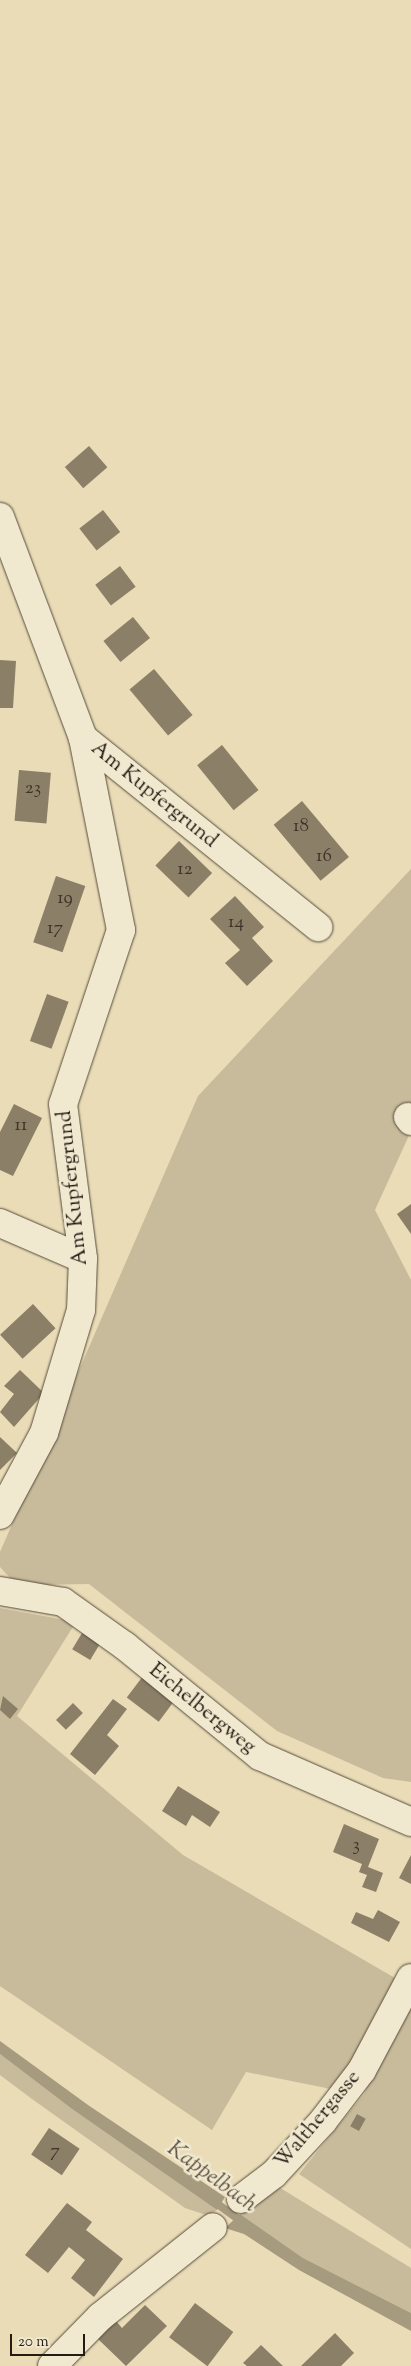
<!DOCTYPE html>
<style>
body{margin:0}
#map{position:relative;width:411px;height:2366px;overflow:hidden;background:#e9dcb7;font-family:"Sorts Mill Goudy",serif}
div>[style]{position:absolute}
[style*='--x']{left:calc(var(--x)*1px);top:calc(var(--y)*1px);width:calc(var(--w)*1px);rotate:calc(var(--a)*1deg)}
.green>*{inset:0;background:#c8bb9b}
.water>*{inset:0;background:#a69a7f}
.stream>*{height:8px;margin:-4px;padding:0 4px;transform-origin:4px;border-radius:4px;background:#a69a7f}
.building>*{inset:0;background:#8b7f68;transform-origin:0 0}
.roads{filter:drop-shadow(0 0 1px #564b3b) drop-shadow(0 0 1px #564b3b)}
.minor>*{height:28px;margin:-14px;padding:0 14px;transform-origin:14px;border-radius:14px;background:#f1e8d0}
span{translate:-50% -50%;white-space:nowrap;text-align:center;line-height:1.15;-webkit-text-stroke:5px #f1e8d0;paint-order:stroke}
.number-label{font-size:19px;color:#3e3428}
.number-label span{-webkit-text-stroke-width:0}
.street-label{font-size:21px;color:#251b12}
.water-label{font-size:22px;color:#594e3e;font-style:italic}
.scale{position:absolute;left:10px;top:2334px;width:75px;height:22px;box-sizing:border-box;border:2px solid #251b12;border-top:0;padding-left:6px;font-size:15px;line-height:18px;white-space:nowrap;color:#251b12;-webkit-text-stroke:4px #f1e8d0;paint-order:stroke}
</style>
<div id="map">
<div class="green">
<i style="clip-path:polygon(411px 869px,411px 1131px,375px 1210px,411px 1280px,411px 1782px,383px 1778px,277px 1731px,89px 1584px,34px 1585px,10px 1578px,0 1567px,0 1552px,198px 1096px)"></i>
<i style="clip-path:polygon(0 1608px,76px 1622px,17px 1716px,183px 1855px,395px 1978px,370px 2034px,331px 2089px,246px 2072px,212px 2130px,0 1986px)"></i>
<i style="clip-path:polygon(411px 1997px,411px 2249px,299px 2174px,364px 2094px)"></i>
<i style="clip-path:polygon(0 2054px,72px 2109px,217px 2210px,209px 2216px,185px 2208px,32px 2099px,0 2075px)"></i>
<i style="clip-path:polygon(277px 2186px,411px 2268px,411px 2313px,303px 2258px,240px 2214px)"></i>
</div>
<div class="water">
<i style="clip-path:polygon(0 2041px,88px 2105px,225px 2197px,217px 2210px,72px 2109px,0 2054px)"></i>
<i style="clip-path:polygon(240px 2214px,303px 2258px,411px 2313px,411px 2331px,299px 2270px,244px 2234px,225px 2228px)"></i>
</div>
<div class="stream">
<i style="--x:212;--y:2200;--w:39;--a:36"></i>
</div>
<div class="building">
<i style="left:89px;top:446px;width:28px;height:32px;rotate:49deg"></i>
<i style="left:103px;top:510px;width:28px;height:30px;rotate:52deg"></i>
<i style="left:120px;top:566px;width:26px;height:31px;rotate:53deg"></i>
<i style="left:133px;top:617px;width:27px;height:38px;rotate:51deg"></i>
<i style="clip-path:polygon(0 660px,16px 661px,13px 708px,0 708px)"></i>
<i style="left:154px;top:669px;width:60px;height:32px;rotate:50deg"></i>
<i style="left:222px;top:745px;width:58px;height:32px;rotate:51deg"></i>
<i style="left:19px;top:770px;width:32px;height:51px;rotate:5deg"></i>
<i style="left:302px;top:801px;width:73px;height:37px;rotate:50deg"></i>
<i style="left:179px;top:841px;width:46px;height:34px;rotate:44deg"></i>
<i style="left:56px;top:876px;width:31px;height:70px;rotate:19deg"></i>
<i style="clip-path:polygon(235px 896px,264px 927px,252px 938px,273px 961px,247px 986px,225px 963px,240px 950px,210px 919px)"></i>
<i style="left:47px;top:994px;width:23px;height:50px;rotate:20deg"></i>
<i style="clip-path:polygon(14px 1104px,42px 1118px,13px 1176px,0 1170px,0 1132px)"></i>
<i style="clip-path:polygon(411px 1204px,411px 1234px,397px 1214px)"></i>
<i style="left:33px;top:1304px;width:33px;height:45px;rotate:47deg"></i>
<i style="clip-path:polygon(20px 1370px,44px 1393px,14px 1427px,0 1412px,14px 1394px,4px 1386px)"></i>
<i style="clip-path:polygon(0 1437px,17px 1453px,0 1470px)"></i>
<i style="left:82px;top:1633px;width:21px;height:19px;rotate:31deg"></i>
<i style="left:143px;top:1676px;width:40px;height:27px;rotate:37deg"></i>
<i style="clip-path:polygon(3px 1696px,18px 1709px,10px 1719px,0 1710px)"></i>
<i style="clip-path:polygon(113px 1699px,127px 1709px,107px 1735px,119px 1746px,95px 1775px,70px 1754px)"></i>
<i style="left:73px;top:1703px;width:14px;height:24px;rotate:45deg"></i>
<i style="clip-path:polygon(178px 1786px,220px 1812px,210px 1827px,192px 1815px,186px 1826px,162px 1811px)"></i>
<i style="clip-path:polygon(344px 1824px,379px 1839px,368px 1867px,383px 1873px,376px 1892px,362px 1887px,367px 1875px,359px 1872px,362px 1864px,333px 1852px)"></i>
<i style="clip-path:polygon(411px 1855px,411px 1884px,399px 1878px)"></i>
<i style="clip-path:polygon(378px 1910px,400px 1922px,389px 1942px,351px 1923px,356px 1912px,373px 1919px)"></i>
<i style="left:357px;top:2114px;width:10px;height:14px;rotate:29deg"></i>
<i style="left:49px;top:2128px;width:37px;height:32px;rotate:34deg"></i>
<i style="clip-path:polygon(67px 2203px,92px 2222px,86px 2230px,123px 2259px,94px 2297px,71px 2278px,85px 2260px,69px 2247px,48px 2273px,25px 2255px)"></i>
<i style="left:195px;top:2303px;width:48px;height:43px;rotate:37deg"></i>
<i style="clip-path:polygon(145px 2305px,167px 2326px,126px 2366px,98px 2339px,116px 2321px,122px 2328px)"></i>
<i style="clip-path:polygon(335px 2333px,354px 2353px,341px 2366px,301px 2366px)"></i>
<i style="clip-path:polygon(261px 2345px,283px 2366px,247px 2366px,243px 2363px)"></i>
</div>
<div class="roads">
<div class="minor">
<i style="--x:0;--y:517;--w:236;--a:69.4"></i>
<i style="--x:83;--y:738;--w:196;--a:78.8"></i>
<i style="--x:121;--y:930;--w:183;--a:108.4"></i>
<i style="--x:63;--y:1104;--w:156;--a:82.6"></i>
<i style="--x:83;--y:1259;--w:51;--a:92.2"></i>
<i style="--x:81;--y:1310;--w:128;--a:106.7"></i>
<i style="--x:44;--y:1433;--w:93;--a:118.2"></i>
<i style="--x:83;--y:738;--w:302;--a:38.8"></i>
<i style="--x:408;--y:1117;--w:5;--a:53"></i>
<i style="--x:0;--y:1223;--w:90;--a:23.4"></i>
<i style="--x:0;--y:1591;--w:64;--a:9.9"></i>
<i style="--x:63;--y:1602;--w:76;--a:35.4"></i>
<i style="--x:125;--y:1646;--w:174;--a:39.2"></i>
<i style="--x:260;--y:1756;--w:165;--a:23.6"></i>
<i style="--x:241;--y:2199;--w:41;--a:-37.1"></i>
<i style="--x:274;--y:2174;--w:72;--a:-47.2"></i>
<i style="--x:323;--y:2121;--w:64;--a:-52.6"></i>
<i style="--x:362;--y:2070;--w:104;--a:-62"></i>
<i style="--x:52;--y:2366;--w:69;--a:-45.6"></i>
<i style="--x:100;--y:2317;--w:144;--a:-38.5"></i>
</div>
</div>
<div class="number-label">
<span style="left:33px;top:789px">23</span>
<span style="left:301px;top:827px">18</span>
<span style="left:324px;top:857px">16</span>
<span style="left:185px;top:870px">12</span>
<span style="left:65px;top:899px">19</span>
<span style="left:236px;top:923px">14</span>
<span style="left:55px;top:929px">17</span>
<span style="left:21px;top:1126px">11</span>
<span style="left:356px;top:1846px">3</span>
<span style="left:55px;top:2152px">7</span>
</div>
<div class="street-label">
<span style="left:154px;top:795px;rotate:39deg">Am Kupfergrund</span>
<span style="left:73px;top:1188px;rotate:-96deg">Am Kupfergrund</span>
<span style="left:202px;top:1709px;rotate:39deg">Eichelbergweg</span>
<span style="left:318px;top:2120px;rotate:-50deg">Walthergasse</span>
</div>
<div class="water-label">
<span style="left:211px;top:2178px;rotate:36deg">Kappelbach</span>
</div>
<div class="scale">20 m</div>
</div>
